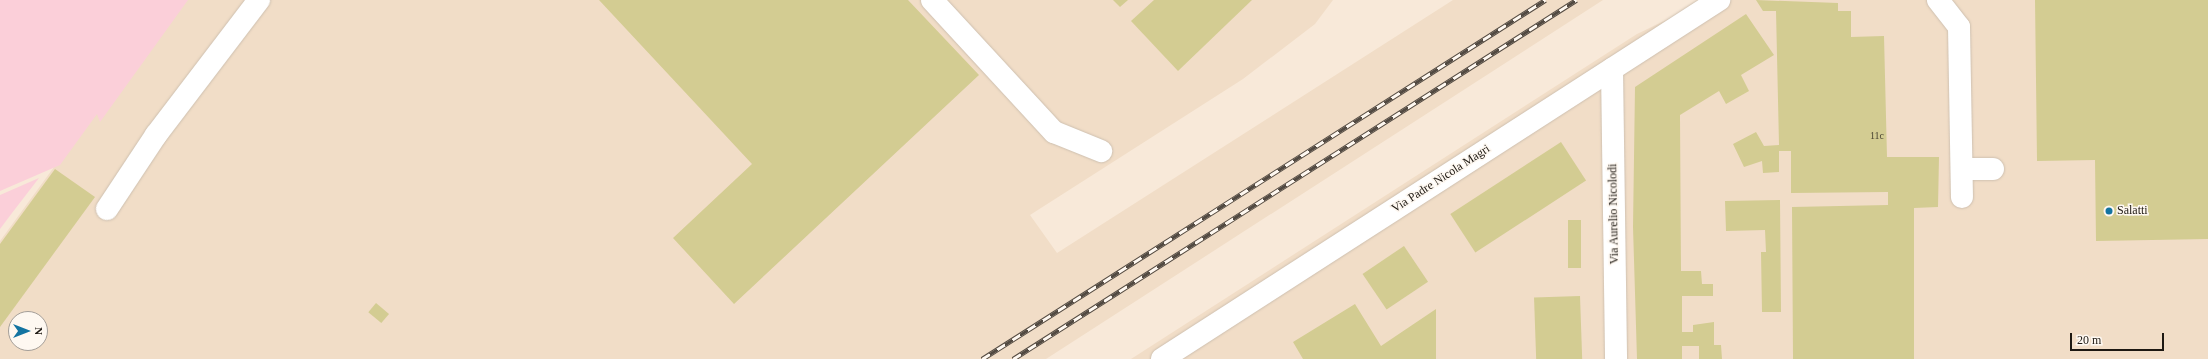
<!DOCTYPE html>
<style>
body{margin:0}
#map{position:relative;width:2208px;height:359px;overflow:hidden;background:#f8e9d9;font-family:Georgia,serif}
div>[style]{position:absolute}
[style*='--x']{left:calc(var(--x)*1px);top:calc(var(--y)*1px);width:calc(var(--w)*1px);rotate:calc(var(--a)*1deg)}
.built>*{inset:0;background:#f1ddc7}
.green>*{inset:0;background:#fbcfd9}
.building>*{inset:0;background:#d3cc92;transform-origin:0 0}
.roads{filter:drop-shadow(0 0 1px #cec0b0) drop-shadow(0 0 1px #cec0b0)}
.minor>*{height:22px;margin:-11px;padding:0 11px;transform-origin:11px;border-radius:11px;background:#fff}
.rail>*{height:4.5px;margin-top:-2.25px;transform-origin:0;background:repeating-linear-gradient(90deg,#fef8f1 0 9px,#524a42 0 18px);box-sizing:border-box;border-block:1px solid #524a42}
.dots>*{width:11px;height:11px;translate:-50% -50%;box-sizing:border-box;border:2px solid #fef8f1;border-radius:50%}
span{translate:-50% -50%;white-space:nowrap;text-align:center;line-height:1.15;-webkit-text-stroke:3px #fef8f1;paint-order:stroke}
.number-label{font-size:10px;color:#4a4532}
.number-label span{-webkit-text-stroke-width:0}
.street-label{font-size:12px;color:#1d1812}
.poi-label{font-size:12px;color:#1d1812}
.left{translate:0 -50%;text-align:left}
.north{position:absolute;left:8px;top:311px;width:40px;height:40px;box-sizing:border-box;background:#fef8f1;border:1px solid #a49e98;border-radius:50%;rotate:90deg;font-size:11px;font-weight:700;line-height:16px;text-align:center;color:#1d1812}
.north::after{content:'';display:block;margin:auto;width:14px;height:18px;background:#1374a1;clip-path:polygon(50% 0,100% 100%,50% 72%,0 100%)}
.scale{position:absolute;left:2070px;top:333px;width:94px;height:18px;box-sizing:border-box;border:2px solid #1d1812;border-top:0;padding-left:5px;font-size:12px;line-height:14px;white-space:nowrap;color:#1d1812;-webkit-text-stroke:3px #fef8f1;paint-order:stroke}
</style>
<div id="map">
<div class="built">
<i style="clip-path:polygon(evenodd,176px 0,1333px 0,1315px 24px,1243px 79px,1030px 215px,1057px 253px,1453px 0,1603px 0,1046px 359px,0 359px,0 241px,176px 0,16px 319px,40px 319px,40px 343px,16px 343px,16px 319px)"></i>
<i style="clip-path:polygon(1708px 0,2208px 0,2208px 359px,1131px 359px,1637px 34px)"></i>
</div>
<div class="green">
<i style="clip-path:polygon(0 0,188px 0,100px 122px,97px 114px,60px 165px,0 191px)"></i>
<i style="clip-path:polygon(39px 178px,12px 213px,0 229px,0 195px)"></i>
</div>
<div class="building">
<i style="clip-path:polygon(599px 0,908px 0,979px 75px,734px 304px,673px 238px,752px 164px)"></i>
<i style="clip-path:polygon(1113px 0,1128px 0,1120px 7px)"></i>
<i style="clip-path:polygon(1154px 0,1252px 0,1178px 71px,1131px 21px)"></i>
<i style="clip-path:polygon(1756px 0,1838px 3px,1838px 11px,1851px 11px,1851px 37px,1884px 36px,1887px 157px,1939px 157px,1938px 207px,1914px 208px,1914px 359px,1793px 359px,1792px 207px,1888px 205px,1888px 192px,1791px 193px,1791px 151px,1779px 151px,1779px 172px,1763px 173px,1762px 161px,1744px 167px,1733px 144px,1756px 132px,1764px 146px,1779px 145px,1776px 11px,1763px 11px)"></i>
<i style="clip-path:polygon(2035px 0,2208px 0,2208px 239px,2096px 241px,2095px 160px,2037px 161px)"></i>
<i style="clip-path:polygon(1746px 14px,1774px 55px,1741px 75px,1749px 91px,1726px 104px,1719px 91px,1680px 115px,1681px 271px,1701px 271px,1702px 284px,1713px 284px,1713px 296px,1682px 296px,1682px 332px,1693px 332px,1693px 325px,1714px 322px,1714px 345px,1721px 345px,1722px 359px,1699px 359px,1699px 346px,1682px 346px,1682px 359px,1637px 359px,1633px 227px,1635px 87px)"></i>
<i style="left:1561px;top:142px;width:46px;height:132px;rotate:57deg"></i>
<i style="clip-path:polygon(55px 169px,95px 197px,0 327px,0 244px)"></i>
<i style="clip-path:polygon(1780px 200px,1781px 312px,1762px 312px,1761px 252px,1766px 252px,1765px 230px,1726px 231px,1725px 201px)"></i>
<i style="left:1568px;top:220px;width:13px;height:48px"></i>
<i style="left:1404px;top:246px;width:43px;height:50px;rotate:56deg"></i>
<i style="left:1580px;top:296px;width:63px;height:46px;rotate:88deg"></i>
<i style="left:376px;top:303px;width:17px;height:12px;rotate:40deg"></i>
<i style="clip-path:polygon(1355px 304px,1381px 346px,1436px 309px,1436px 359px,1303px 359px,1293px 342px)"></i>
</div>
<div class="roads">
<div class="minor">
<i style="--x:932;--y:0;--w:180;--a:47.3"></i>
<i style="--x:1054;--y:132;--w:51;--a:22"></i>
<i style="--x:1938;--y:0;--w:34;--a:52"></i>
<i style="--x:1959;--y:27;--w:170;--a:89"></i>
<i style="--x:1612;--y:69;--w:290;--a:89.2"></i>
<i style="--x:1962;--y:169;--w:31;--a:0"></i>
<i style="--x:107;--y:209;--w:89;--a:-56.5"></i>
<i style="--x:156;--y:135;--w:170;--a:-52.7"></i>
<i style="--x:1162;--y:359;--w:663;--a:-32.8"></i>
</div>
</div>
<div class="rail">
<i style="--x:982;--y:359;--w:668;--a:-32.52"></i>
<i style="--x:1013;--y:359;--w:668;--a:-32.52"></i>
</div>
<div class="dots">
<i style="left:2109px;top:211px;background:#1374a1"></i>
</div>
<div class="number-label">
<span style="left:1877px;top:136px">11c</span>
</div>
<div class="street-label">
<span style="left:1441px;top:179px;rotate:-33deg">Via Padre Nicola Magri</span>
<span style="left:1614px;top:214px;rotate:-91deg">Via Aurelio Nicolodi</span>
</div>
<div class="poi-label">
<span class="left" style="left:2117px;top:211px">Salatti</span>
</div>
<div class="north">N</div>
<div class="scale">20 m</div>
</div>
